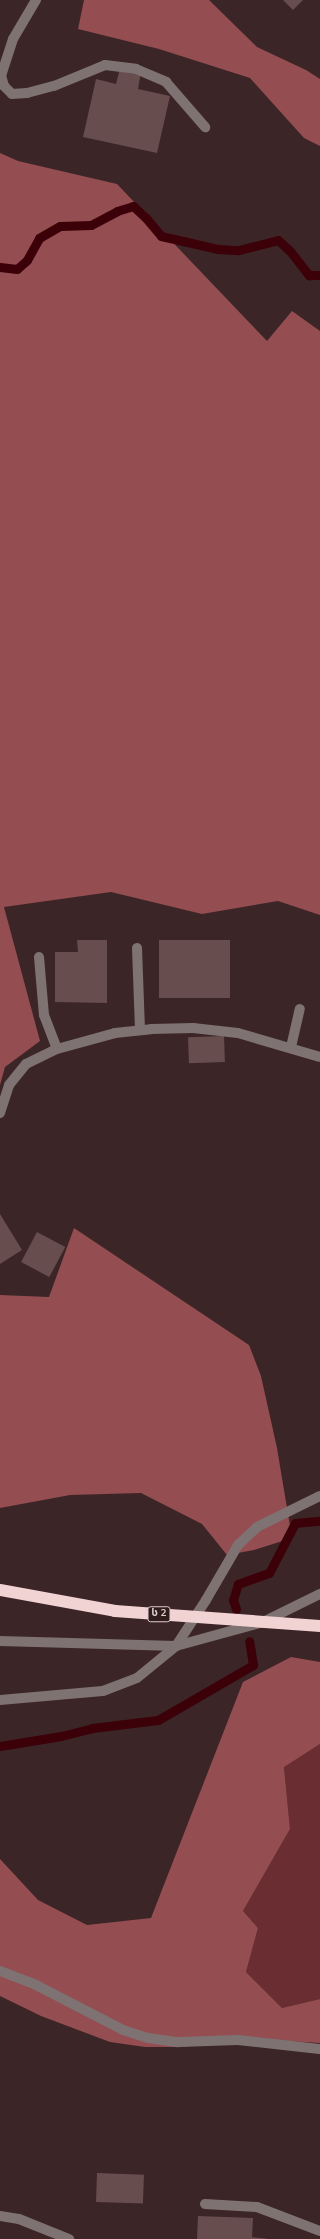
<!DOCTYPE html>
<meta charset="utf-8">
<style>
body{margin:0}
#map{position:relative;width:320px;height:2239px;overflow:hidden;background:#3c2526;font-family:"Nunito Sans","Noto Sans Georgian",sans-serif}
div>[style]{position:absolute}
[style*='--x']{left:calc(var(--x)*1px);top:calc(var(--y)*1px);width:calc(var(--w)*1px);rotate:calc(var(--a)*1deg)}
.green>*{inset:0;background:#6a2d31}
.forest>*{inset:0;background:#944d51}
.stream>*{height:9px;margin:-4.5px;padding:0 4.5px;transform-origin:4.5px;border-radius:4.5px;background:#3c0009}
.building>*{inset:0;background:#674d4d;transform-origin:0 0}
.minor>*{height:10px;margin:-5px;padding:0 5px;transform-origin:5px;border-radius:5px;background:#7e7272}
.highway-bridge>*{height:12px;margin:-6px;padding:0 6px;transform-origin:6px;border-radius:6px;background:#f2d3d3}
span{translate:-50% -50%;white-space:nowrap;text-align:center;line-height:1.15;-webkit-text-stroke:4px #311c1c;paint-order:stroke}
.shield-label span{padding:1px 3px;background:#311c1c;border:1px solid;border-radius:3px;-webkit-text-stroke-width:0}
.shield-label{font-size:10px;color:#decece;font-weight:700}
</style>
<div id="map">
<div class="green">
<i style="clip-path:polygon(320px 1744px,320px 1999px,282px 2008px,246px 1972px,258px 1928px,243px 1911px,290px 1829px,284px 1766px)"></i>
</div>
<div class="forest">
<i style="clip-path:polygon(84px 0,209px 0,257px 47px,306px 70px,320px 79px,320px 146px,304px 138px,250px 78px,159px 49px,78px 29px)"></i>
<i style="clip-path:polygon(0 153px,18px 161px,117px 184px,267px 341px,292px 311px,320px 331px,320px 915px,278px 901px,202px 914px,111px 892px,4px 907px,40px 1041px,5px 1067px,0 1085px)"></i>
<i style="clip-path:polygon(74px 1228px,249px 1345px,261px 1376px,277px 1448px,292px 1538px,254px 1550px,227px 1555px,202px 1524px,141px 1493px,70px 1495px,0 1508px,0 1295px,49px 1297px)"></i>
<i style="clip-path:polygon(291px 1657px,320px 1662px,320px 1744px,284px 1767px,290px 1829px,243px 1911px,258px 1928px,246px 1972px,282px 2008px,320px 1999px,320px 2043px,270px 2040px,179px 2047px,145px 2047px,110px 2042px,41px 2016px,0 1996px,0 1859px,38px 1900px,87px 1925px,151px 1918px,243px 1682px)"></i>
</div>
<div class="stream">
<i style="--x:0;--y:267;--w:17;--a:7"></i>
<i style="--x:17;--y:269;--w:13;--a:-42"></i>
<i style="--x:27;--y:260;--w:25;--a:-61"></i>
<i style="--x:39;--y:238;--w:24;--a:-30"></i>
<i style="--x:60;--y:226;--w:31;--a:-2"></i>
<i style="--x:91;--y:225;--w:30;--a:-28"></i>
<i style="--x:117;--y:211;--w:17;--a:-17"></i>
<i style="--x:133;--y:206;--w:18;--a:43"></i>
<i style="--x:146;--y:218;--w:23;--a:50"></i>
<i style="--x:161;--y:236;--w:23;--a:13"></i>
<i style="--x:183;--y:241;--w:35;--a:13"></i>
<i style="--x:217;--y:249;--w:22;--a:3"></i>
<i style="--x:239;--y:250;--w:40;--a:-14.4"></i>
<i style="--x:278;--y:240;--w:16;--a:43"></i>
<i style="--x:290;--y:251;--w:31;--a:52"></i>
<i style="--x:309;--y:275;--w:11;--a:0"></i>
<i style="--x:236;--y:1609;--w:9;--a:-108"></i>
<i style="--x:233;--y:1600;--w:17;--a:-73"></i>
<i style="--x:238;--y:1584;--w:33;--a:-20"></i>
<i style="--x:269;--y:1573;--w:56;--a:-62.5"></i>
<i style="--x:295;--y:1523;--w:25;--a:-5"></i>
<i style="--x:0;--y:1746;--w:62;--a:-9.3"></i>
<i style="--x:61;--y:1736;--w:32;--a:-14"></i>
<i style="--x:92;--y:1728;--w:66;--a:-6.9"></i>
<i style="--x:158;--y:1720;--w:110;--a:-30.1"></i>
<i style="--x:253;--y:1665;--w:24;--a:-99"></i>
</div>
<div class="building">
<i style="clip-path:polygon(283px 0,303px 0,293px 10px)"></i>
<i style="clip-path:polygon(120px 68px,141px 72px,138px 89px,170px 96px,157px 153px,83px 137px,96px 79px,116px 84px)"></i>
<i style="clip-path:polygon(77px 940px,107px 940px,107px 1003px,55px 1002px,55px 952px,78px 952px)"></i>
<i style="left:159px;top:940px;width:71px;height:58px"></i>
<i style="left:224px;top:1036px;width:26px;height:36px;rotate:88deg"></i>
<i style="clip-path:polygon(0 1214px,22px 1250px,0 1264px)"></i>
<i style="left:37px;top:1232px;width:32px;height:34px;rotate:28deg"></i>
<i style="left:97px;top:2173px;width:47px;height:29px;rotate:2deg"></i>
<i style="clip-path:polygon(198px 2216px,253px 2218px,252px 2237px,269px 2239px,197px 2239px)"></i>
</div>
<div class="minor">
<i style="--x:36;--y:0;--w:45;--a:120.5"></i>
<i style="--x:13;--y:39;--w:38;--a:108"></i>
<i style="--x:1;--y:75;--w:11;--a:75"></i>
<i style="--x:4;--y:86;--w:11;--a:45"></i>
<i style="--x:12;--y:94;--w:15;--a:-4"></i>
<i style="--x:27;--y:93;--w:28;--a:-15"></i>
<i style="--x:54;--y:86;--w:55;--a:-22.4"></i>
<i style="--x:105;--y:65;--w:31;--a:7"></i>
<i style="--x:136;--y:69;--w:33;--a:23"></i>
<i style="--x:166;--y:82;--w:60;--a:49.1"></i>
<i style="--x:137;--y:948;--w:82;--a:87.9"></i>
<i style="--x:39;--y:957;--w:58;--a:85.1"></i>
<i style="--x:44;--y:1015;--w:36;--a:69"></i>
<i style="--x:291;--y:1047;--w:39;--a:-77"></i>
<i style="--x:0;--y:1113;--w:29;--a:-72"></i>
<i style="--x:9;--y:1085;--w:27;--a:-51"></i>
<i style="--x:26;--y:1064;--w:34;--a:-26"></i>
<i style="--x:57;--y:1049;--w:60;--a:-15.4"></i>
<i style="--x:115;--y:1033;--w:36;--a:-6"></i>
<i style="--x:151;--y:1029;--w:42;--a:-1.4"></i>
<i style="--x:193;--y:1028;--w:45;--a:6.3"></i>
<i style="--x:238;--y:1033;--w:85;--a:16.3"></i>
<i style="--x:0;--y:1641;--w:176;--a:1.6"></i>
<i style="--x:176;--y:1646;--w:90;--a:-15.4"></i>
<i style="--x:263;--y:1622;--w:64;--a:-26.2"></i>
<i style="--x:0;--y:1700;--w:103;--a:-5"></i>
<i style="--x:103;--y:1691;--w:36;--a:-21"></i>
<i style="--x:137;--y:1678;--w:50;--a:-39.4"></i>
<i style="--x:176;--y:1646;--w:55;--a:-56.9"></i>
<i style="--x:206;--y:1600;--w:64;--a:-59.8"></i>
<i style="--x:238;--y:1545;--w:26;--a:-43"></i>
<i style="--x:257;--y:1527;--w:70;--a:-26.2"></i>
<i style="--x:0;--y:1971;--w:39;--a:21"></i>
<i style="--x:36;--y:1985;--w:98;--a:27.3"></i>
<i style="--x:123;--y:2030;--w:26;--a:18"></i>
<i style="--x:148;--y:2038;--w:30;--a:8"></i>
<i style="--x:178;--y:2042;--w:60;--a:-1.9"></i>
<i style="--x:238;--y:2040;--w:82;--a:6.3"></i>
<i style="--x:205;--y:2204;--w:52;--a:3.3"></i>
<i style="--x:257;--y:2207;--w:67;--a:20.9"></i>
<i style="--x:0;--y:2216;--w:19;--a:9"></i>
<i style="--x:19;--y:2219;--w:54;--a:21.8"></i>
</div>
<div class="highway-bridge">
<i style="--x:0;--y:1590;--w:117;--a:10.3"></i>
<i style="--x:115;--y:1611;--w:206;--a:4.2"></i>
</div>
<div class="shield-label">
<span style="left:159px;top:1614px">ს 2</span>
</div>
</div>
